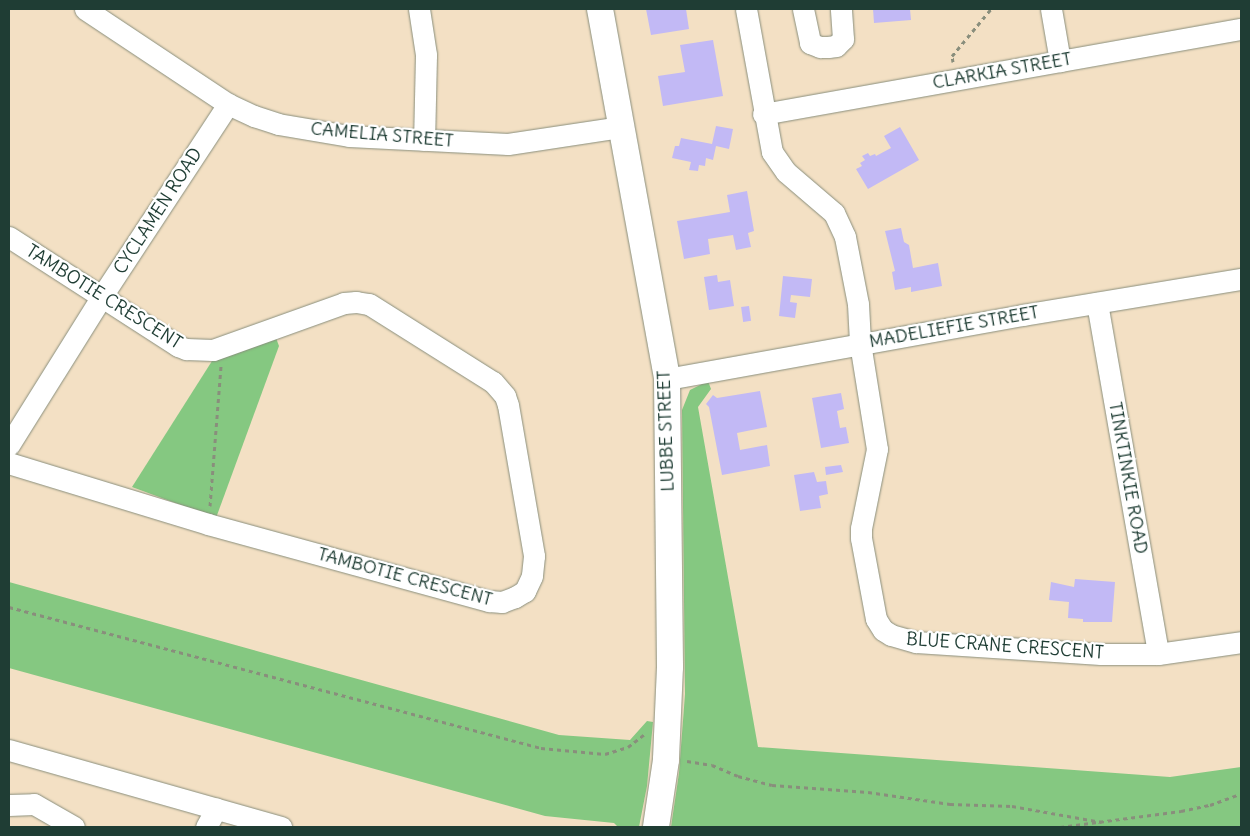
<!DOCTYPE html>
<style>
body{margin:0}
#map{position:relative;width:1250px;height:836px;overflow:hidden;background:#f3e0c4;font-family:Delius,sans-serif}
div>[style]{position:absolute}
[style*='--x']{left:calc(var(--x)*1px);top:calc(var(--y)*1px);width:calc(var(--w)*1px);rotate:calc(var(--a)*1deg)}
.green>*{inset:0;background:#85c881}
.building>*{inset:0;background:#c2b9f5;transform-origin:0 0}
.path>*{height:3px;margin-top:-1.5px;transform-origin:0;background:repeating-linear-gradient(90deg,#898e7c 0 4px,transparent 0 8px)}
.roads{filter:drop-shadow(0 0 1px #898e7c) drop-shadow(0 0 1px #898e7c)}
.minor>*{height:21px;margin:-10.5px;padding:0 10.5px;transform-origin:10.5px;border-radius:10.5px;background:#fff}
.major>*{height:26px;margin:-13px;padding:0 13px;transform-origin:13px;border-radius:13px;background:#fff}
span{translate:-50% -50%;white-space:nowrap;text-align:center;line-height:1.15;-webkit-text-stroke:4.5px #fff;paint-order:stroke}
.street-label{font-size:18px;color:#1f3d34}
.frame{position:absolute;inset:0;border:10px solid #1f3d34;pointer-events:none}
</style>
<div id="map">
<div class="green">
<i style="clip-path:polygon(276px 338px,279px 346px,216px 518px,132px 487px,212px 361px)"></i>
<i style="clip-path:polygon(708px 381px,711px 389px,698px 407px,758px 747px,1170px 777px,1241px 767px,1241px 827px,671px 827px,679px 773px,685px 694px,682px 410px,690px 390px)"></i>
<i style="clip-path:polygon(9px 582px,559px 735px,630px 740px,647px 721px,653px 722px,647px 786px,639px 827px,618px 827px,614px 823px,545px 816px,9px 668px)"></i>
</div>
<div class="building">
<i style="clip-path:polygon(646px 9px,686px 9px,689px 29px,651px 35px)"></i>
<i style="clip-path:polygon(873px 9px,910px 9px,911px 20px,874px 23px)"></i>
<i style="clip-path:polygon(713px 40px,723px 96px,663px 106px,658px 76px,685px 72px,680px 45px)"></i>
<i style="clip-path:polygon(716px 126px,733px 129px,729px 149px,716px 146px,713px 160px,706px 158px,705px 166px,699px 165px,698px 171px,689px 170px,691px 162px,672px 158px,675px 146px,679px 146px,681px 138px,712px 144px)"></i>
<i style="clip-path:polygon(900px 127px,919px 160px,868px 189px,856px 169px,862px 166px,860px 163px,865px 160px,862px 156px,868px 153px,870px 156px,875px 154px,876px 156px,891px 148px,884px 136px)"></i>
<i style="clip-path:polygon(747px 191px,754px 231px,748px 233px,751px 247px,736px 250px,733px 235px,708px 239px,710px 254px,684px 259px,677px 221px,730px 212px,727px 195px)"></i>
<i style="clip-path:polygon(901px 228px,904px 242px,909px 245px,913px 268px,938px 263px,942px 286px,911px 292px,911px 287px,895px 290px,892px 272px,895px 271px,885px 231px)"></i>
<i style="clip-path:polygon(717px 275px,718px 282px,730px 280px,734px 306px,709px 310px,704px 277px)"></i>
<i style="clip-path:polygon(783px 276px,812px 279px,810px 297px,791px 295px,790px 302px,797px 303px,795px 318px,779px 316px)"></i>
<i style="left:749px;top:306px;width:15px;height:8px;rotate:82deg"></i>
<i style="clip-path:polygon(760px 391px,767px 427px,737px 433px,740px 450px,767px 445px,770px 466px,722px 475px,709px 407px,706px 404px,713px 395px,717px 398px)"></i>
<i style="clip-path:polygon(841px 393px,844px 409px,837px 411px,840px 428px,846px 427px,849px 443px,821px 448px,812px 398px)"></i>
<i style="clip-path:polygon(841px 465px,843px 472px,826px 475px,825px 467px)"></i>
<i style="clip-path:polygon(814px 472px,817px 482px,826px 481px,828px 494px,819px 496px,821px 508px,800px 511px,794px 475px)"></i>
<i style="clip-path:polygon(1075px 579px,1115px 582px,1112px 622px,1083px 622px,1083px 619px,1068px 618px,1069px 602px,1049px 600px,1051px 582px,1074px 587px)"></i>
</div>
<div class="path">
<i style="--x:953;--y:62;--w:6;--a:-99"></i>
<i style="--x:952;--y:56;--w:61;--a:-50.3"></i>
<i style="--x:210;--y:506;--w:140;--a:-85.5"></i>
<i style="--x:9;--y:607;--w:550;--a:14.84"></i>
<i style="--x:541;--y:748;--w:64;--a:5.4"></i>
<i style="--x:605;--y:754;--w:24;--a:-17"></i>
<i style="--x:628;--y:747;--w:23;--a:-38"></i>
<i style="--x:687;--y:761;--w:25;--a:9"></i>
<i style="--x:712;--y:765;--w:28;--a:23"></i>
<i style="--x:738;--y:776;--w:35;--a:15"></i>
<i style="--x:772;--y:785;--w:96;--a:4.2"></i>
<i style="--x:868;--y:792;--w:83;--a:8.3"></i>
<i style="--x:950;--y:804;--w:62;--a:1.8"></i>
<i style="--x:1012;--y:806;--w:91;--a:10.1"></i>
<i style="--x:1060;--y:827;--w:122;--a:-7.5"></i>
<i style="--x:1181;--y:811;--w:30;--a:-12"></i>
<i style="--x:1210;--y:805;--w:33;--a:-20"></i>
</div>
<div class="roads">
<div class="minor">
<i style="--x:85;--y:9;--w:172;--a:33.6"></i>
<i style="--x:228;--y:104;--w:29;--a:25"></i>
<i style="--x:254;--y:116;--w:25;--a:18"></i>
<i style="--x:278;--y:124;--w:72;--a:9.6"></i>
<i style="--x:349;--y:136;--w:159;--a:2.9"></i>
<i style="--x:508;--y:144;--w:113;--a:-8.6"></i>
<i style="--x:419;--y:9;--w:47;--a:81.3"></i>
<i style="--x:426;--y:55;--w:85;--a:91.3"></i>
<i style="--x:746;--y:9;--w:145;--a:79.7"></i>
<i style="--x:772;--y:152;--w:24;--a:55"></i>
<i style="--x:786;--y:172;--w:63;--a:40.5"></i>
<i style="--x:834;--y:213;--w:26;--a:65"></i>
<i style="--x:845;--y:237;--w:68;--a:79"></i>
<i style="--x:858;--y:304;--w:39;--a:87"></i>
<i style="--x:860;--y:343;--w:107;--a:80.9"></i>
<i style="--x:877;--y:449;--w:81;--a:101.4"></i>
<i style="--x:861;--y:528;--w:10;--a:90"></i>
<i style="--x:861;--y:538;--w:82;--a:79.5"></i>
<i style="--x:876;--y:619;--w:13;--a:58"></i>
<i style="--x:883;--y:630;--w:9;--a:32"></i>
<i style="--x:891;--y:635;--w:26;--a:16"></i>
<i style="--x:916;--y:642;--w:185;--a:3.7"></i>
<i style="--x:1101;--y:654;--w:57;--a:0"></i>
<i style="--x:1158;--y:654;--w:84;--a:-8.2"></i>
<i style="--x:803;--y:9;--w:35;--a:78"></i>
<i style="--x:810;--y:43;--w:11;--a:22"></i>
<i style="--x:820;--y:47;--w:8;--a:0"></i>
<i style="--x:828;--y:47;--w:8;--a:-7"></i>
<i style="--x:836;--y:46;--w:10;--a:-45"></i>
<i style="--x:843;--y:39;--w:30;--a:-94"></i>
<i style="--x:1051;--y:9;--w:53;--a:80.2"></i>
<i style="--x:763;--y:114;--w:485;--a:-10.1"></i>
<i style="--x:9;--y:237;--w:201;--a:32.8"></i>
<i style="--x:178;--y:346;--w:9;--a:21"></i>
<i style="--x:186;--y:349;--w:27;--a:2"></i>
<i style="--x:213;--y:350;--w:139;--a:-19.7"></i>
<i style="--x:344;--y:303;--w:12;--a:-5"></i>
<i style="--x:356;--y:302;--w:13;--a:9"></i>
<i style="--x:369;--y:304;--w:146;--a:32.2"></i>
<i style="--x:493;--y:382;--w:18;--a:49"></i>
<i style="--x:505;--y:396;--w:9;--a:72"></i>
<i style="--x:508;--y:405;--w:153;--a:80.2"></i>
<i style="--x:534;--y:556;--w:20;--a:96"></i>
<i style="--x:532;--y:576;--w:17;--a:115"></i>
<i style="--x:525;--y:591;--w:12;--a:149"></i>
<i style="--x:515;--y:597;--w:14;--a:159"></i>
<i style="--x:502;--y:602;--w:13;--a:-176"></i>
<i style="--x:489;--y:601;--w:291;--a:-164.7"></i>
<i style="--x:208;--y:524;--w:208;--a:-163"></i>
<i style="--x:1097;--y:303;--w:356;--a:80.1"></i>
<i style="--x:667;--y:379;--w:362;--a:-10.2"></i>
<i style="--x:1023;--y:315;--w:221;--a:-9.4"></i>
<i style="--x:9;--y:445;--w:176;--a:-58"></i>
<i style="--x:102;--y:296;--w:230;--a:-56.7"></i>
<i style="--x:9;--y:750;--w:283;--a:15.8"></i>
<i style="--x:9;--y:805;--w:25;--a:-2"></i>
<i style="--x:34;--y:804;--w:46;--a:29.9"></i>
<i style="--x:206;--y:827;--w:21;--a:-61"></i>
</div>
<div class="major">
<i style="--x:600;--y:9;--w:376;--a:79.7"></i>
<i style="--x:667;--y:379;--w:288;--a:89.4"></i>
<i style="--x:670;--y:667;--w:93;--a:92.5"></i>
<i style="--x:666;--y:760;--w:68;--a:98.5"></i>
</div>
</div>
<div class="street-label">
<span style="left:1002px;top:71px;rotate:-10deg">CLARKIA STREET</span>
<span style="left:382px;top:135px;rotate:5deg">CAMELIA STREET</span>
<span style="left:158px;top:211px;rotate:-57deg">CYCLAMEN ROAD</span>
<span style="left:104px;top:297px;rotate:32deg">TAMBOTIE CRESCENT</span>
<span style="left:954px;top:327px;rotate:-10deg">MADELIEFIE STREET</span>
<span style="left:666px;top:431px;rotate:-92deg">LUBBE STREET</span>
<span style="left:1128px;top:478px;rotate:80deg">TINKTINKIE ROAD</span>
<span style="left:405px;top:577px;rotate:15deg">TAMBOTIE CRESCENT</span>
<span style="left:1005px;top:646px;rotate:4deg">BLUE CRANE CRESCENT</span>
</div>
<div class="frame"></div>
</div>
